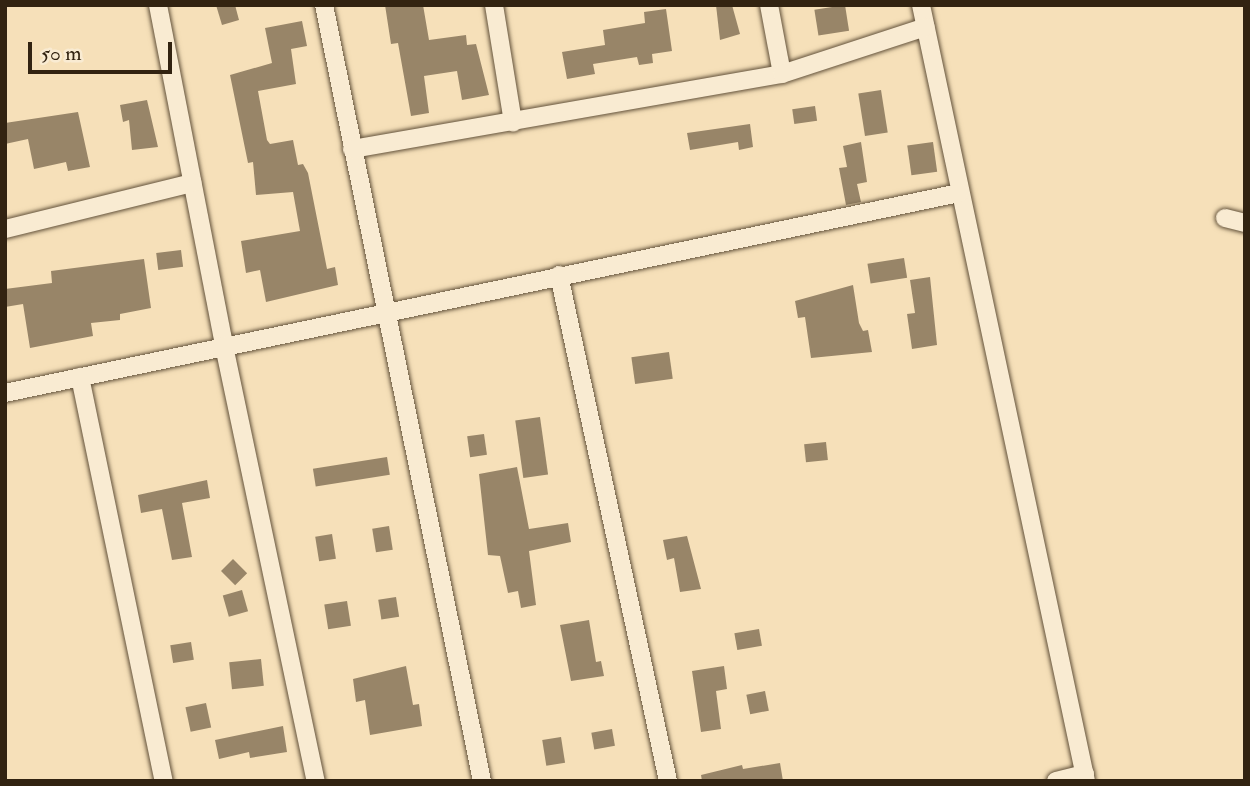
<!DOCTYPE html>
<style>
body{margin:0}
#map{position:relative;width:1250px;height:786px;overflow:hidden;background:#f6e0b9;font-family:"IM FELL Double Pica",serif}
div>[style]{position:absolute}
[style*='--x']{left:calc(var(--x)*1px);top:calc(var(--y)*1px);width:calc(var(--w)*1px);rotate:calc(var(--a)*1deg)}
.building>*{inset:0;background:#988568;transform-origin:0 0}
.roads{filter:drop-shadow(0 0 2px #63523b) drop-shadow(0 0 2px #63523b)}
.street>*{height:18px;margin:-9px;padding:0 9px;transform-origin:9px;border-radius:9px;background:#f9ebd2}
span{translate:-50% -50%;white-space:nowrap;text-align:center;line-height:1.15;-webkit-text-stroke:6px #f9ebd2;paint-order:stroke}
.frame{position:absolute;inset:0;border:7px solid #322311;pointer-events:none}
.scale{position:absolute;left:28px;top:42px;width:144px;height:32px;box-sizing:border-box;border:4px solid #322311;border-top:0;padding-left:9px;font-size:21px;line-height:24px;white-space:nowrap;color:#322311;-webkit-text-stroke:5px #f9ebd2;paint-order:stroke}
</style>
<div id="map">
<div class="building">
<i style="clip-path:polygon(216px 5px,235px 5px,239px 20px,222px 25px)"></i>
<i style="clip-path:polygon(385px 5px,423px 5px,429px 40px,466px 35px,467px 45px,476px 44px,489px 95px,462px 100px,457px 71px,424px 76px,429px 113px,411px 116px,398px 43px,391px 44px)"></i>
<i style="clip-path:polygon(716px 5px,732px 5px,740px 34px,720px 40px)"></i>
<i style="left:845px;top:5px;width:26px;height:31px;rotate:81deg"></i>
<i style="clip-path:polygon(666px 9px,672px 51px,652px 54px,653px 63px,639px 65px,637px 57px,593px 64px,595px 74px,567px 79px,562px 52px,605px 45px,603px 30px,645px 23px,644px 12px)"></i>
<i style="clip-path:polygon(302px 21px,307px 46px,291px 49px,296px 84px,258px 91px,267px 140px,270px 144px,293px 140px,298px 165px,303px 164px,308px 173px,327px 269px,335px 267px,338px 285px,266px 302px,260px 270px,246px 273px,241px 241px,300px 231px,293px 192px,256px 195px,253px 162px,248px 163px,230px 75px,272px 63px,265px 28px)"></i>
<i style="left:881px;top:90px;width:43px;height:23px;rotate:81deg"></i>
<i style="clip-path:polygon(147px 100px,158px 147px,132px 150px,129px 120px,123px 122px,120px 105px)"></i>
<i style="left:815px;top:106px;width:15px;height:23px;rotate:82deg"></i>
<i style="clip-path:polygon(78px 112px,90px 167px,68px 171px,66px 162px,34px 169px,28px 139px,5px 144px,5px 123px)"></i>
<i style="clip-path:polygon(750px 124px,753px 147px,739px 150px,738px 142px,690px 150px,687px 133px)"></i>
<i style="clip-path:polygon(861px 142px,867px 182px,857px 184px,861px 202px,846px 205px,839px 168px,847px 167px,843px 146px)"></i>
<i style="left:933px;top:142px;width:30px;height:26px;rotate:82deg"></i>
<i style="left:181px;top:250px;width:17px;height:25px;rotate:83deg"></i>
<i style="left:904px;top:258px;width:20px;height:37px;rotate:81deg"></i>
<i style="clip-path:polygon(144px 259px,151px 308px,120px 314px,120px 320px,91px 323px,93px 336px,30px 348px,23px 304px,5px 307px,5px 289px,52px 283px,51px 271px)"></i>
<i style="clip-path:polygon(930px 277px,937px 345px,912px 349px,907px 314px,915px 313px,910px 280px)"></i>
<i style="clip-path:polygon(853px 285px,859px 323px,863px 331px,868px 330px,872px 352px,811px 358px,805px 317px,798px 318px,795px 301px)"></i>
<i style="left:669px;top:352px;width:27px;height:38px;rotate:82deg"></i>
<i style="left:540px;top:417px;width:58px;height:25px;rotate:82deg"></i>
<i style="left:484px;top:434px;width:21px;height:17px;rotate:82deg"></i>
<i style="left:826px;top:442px;width:18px;height:22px;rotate:84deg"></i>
<i style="left:387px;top:457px;width:18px;height:75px;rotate:81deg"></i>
<i style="clip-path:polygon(517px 467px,529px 529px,568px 523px,571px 542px,529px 551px,536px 605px,521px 608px,518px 591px,508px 593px,500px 556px,488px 555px,479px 474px)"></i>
<i style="clip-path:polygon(207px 480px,210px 498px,182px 503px,192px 557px,172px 560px,162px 509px,141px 513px,138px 495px)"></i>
<i style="left:389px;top:526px;width:24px;height:17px;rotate:81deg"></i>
<i style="left:332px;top:534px;width:25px;height:17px;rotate:81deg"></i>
<i style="clip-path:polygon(687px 536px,701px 589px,680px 592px,674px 558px,667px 560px,663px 540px)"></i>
<i style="left:233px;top:559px;width:20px;height:17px;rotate:45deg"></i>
<i style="left:242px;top:590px;width:22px;height:20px;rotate:74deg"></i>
<i style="left:396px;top:597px;width:20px;height:18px;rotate:81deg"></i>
<i style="left:347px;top:601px;width:25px;height:23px;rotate:81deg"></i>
<i style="clip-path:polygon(589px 620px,596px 662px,601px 661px,604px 676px,571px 681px,560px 625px)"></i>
<i style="left:759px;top:629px;width:17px;height:25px;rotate:80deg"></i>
<i style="left:191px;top:642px;width:18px;height:21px;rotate:81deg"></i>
<i style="left:261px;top:659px;width:27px;height:32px;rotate:84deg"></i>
<i style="clip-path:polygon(406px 666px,413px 705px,419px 704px,422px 726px,370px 735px,365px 700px,356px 702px,353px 679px)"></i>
<i style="clip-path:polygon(724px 666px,727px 689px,716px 691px,721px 729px,701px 732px,692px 671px)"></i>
<i style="left:765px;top:691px;width:20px;height:19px;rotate:79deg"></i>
<i style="left:206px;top:703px;width:25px;height:21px;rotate:78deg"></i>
<i style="clip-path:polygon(283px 726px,287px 752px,250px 758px,249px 752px,219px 759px,215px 740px)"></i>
<i style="left:612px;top:729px;width:17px;height:21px;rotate:80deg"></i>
<i style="left:561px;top:737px;width:26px;height:19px;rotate:81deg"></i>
<i style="clip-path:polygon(780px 763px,783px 781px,702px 781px,701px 775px,742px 765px,743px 769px)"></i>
</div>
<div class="roads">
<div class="street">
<i style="--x:158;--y:5;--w:347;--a:79"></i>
<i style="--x:224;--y:346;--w:445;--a:78.1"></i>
<i style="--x:324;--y:5;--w:792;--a:78.49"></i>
<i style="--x:494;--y:5;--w:119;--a:80.8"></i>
<i style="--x:769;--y:5;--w:70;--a:79.3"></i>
<i style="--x:921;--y:5;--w:793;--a:78"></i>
<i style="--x:352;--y:149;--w:436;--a:-9.9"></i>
<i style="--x:782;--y:74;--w:151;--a:-18.1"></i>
<i style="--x:1225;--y:218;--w:21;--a:14"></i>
<i style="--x:5;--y:229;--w:193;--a:-13.8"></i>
<i style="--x:559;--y:275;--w:518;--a:77.84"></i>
<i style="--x:80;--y:377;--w:413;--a:78.3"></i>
<i style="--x:5;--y:393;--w:975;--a:-11.84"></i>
<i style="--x:1056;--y:781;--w:30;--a:-14"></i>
</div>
</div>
<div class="frame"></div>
<div class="scale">50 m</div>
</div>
